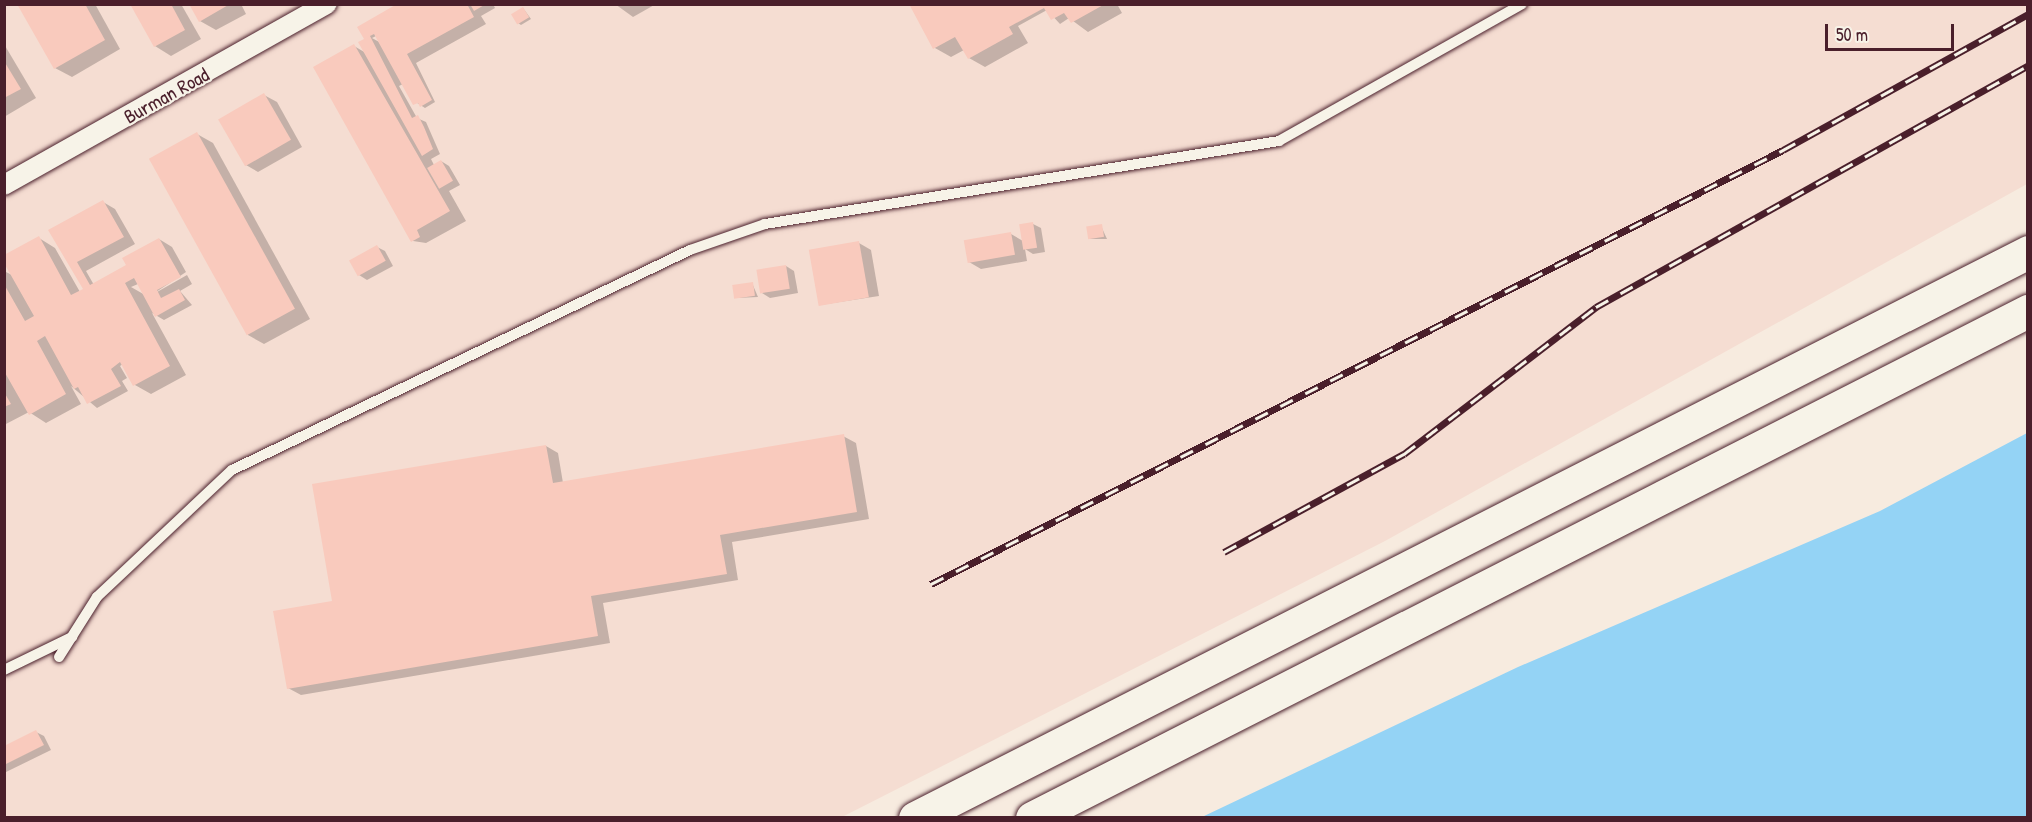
<!DOCTYPE html>
<style>
body{margin:0}
#map{position:relative;width:2032px;height:822px;overflow:hidden;background:#f7ebdf;font-family:"Patrick Hand",sans-serif}
div>[style]{position:absolute}
[style*='--x']{left:calc(var(--x)*1px);top:calc(var(--y)*1px);width:calc(var(--w)*1px);rotate:calc(var(--a)*1deg)}
.built>*{inset:0;background:#f5ddd2}
.water>*{inset:0;background:#94d3f5}
.shadow>*{inset:0;background:#0003}
.building>*{inset:0;background:#f9cabd;transform-origin:0 0}
.roads{filter:drop-shadow(0 0 2px #4a1f2b) drop-shadow(0 0 2px #4a1f2b)}
.lane>*{height:10px;margin:-5px;padding:0 5px;transform-origin:5px;border-radius:5px;background:#f7f3e8}
.street>*{height:20px;margin:-10px;padding:0 10px;transform-origin:10px;border-radius:10px;background:#f7f3e8}
.highway>*{height:33px;margin:-16.5px;padding:0 16.5px;transform-origin:16.5px;border-radius:16.5px;background:#f7f3e8}
.rail>*{height:7px;margin-top:-3.5px;transform-origin:0;background:repeating-linear-gradient(90deg,#f7f3e8 0 14px,#4a1f2b 0 28px);box-sizing:border-box;border-block:2px solid #4a1f2b}
span{translate:-50% -50%;white-space:nowrap;text-align:center;line-height:1.15;-webkit-text-stroke:4.5px #f7f3e8;paint-order:stroke}
.street-label{font-size:20px;color:#4a1f2b}
.frame{position:absolute;inset:0;border:6px solid #4a1f2b;pointer-events:none}
.scale{position:absolute;left:1825px;top:24px;width:129px;height:27px;box-sizing:border-box;border:3px solid #4a1f2b;border-top:0;padding-left:8px;font-size:18px;line-height:21px;white-space:nowrap;color:#4a1f2b;-webkit-text-stroke:4px #f7f3e8;paint-order:stroke}
</style>
<div id="map">
<div class="built">
<i style="clip-path:polygon(5px 5px,2027px 5px,2027px 184px,1385px 541px,842px 817px,5px 818px)"></i>
</div>
<div class="water">
<i style="clip-path:polygon(2027px 433px,2027px 817px,1202px 817px,1518px 667px,1880px 511px)"></i>
</div>
<div class="shadow">
<i style="clip-path:polygon(19px 4px,95px 4px,120px 49px,72px 77px,55px 68px)"></i>
<i style="clip-path:polygon(131px 4px,181px 4px,201px 39px,171px 56px,155px 46px)"></i>
<i style="clip-path:polygon(191px 4px,241px 4px,246px 14px,216px 30px,200px 21px)"></i>
<i style="clip-path:polygon(evenodd,401px 4px,493px 4px,495px 8px,481px 16px,486px 24px,416px 63px,435px 102px,425px 108px,411px 99px,403px 84px,399px 86px,417px 118px,426px 122px,440px 154px,431px 159px,434px 165px,441px 161px,449px 166px,460px 185px,449px 191px,466px 221px,426px 243px,413px 241px,354px 46px,366px 53px,365px 38px,401px 4px,376px 36px,381px 43px,372px 38px,376px 36px)"></i>
<i style="clip-path:polygon(615px 4px,656px 4px,633px 17px)"></i>
<i style="clip-path:polygon(910px 4px,1117px 4px,1122px 13px,1088px 32px,1069px 18px,1060px 24px,1047px 10px,1018px 26px,1028px 43px,985px 67px,969px 58px,964px 50px,951px 57px,935px 48px)"></i>
<i style="clip-path:polygon(523px 8px,531px 19px,521px 25px,518px 23px)"></i>
<i style="clip-path:polygon(4px 44px,36px 98px,4px 117px)"></i>
<i style="clip-path:polygon(264px 95px,277px 102px,302px 147px,258px 172px,246px 165px)"></i>
<i style="clip-path:polygon(197px 134px,213px 143px,310px 319px,264px 344px,248px 335px)"></i>
<i style="clip-path:polygon(evenodd,103px 202px,115px 209px,135px 244px,86px 271px,94px 285px,128px 265px,159px 239px,172px 247px,186px 272px,150px 296px,187px 275px,192px 284px,180px 291px,192px 305px,164px 320px,152px 313px,186px 375px,151px 394px,135px 385px,123px 364px,120px 366px,127px 378px,122px 381px,128px 391px,97px 408px,71px 386px,81px 404px,46px 423px,29px 412px,4px 425px,4px 271px,14px 276px,39px 238px,55px 248px,80px 292px,85px 290px,72px 267px,103px 202px,138px 284px,145px 295px,131px 287px,138px 284px)"></i>
<i style="clip-path:polygon(1033px 224px,1041px 228px,1045px 252px,1033px 254px,1025px 249px,1027px 261px,981px 269px,969px 262px,1011px 234px,1023px 241px)"></i>
<i style="clip-path:polygon(1101px 226px,1107px 239px,1089px 239px)"></i>
<i style="clip-path:polygon(859px 243px,871px 250px,879px 296px,820px 305px)"></i>
<i style="clip-path:polygon(377px 247px,385px 251px,393px 266px,367px 280px,359px 275px)"></i>
<i style="clip-path:polygon(786px 266px,794px 271px,798px 293px,770px 298px,762px 293px)"></i>
<i style="clip-path:polygon(752px 283px,758px 297px,736px 298px)"></i>
<i style="clip-path:polygon(843px 436px,856px 443px,869px 519px,732px 542px,738px 580px,603px 603px,610px 643px,301px 695px,288px 688px,334px 602px,546px 446px,558px 453px,563px 483px)"></i>
<i style="clip-path:polygon(36px 732px,44px 736px,51px 750px,4px 773px,4px 748px)"></i>
</div>
<div class="building">
<i style="clip-path:polygon(17px 4px,85px 4px,105px 40px,54px 69px)"></i>
<i style="clip-path:polygon(130px 4px,171px 4px,185px 30px,154px 47px)"></i>
<i style="clip-path:polygon(189px 4px,230px 4px,199px 22px)"></i>
<i style="clip-path:polygon(397px 4px,467px 4px,474px 17px,407px 54px,432px 100px,420px 107px,418px 103px,413px 105px,374px 34px,370px 36px,412px 118px,418px 115px,424px 127px,433px 149px,422px 156px,358px 42px,364px 39px,357px 27px)"></i>
<i style="clip-path:polygon(470px 4px,486px 4px,474px 11px)"></i>
<i style="clip-path:polygon(909px 4px,1105px 4px,1071px 23px,1064px 13px,1051px 20px,1044px 8px,1009px 27px,1013px 34px,968px 59px,955px 37px,933px 49px)"></i>
<i style="left:523px;top:7px;width:12px;height:14px;rotate:59deg"></i>
<i style="clip-path:polygon(354px 44px,450px 211px,417px 230px,420px 237px,411px 242px,313px 67px)"></i>
<i style="clip-path:polygon(4px 61px,21px 89px,4px 98px)"></i>
<i style="left:264px;top:93px;width:54px;height:53px;rotate:60deg"></i>
<i style="left:197px;top:132px;width:202px;height:55px;rotate:61deg"></i>
<i style="left:441px;top:160px;width:24px;height:16px;rotate:60deg"></i>
<i style="clip-path:polygon(103px 200px,124px 237px,77px 262px,90px 285px,126px 265px,122px 258px,159px 238px,181px 277px,157px 290px,161px 298px,179px 289px,185px 300px,155px 317px,134px 278px,125px 283px,170px 366px,133px 386px,120px 362px,111px 369px,121px 386px,87px 404px,78px 387px,74px 389px,45px 336px,37px 341px,66px 394px,29px 415px,4px 371px,4px 284px,25px 321px,34px 316px,4px 263px,4px 255px,39px 236px,71px 295px,83px 289px,48px 230px)"></i>
<i style="left:1033px;top:222px;width:26px;height:14px;rotate:81deg"></i>
<i style="left:1102px;top:224px;width:13px;height:16px;rotate:81deg"></i>
<i style="left:1011px;top:232px;width:23px;height:48px;rotate:80deg"></i>
<i style="left:859px;top:241px;width:57px;height:51px;rotate:80deg"></i>
<i style="left:377px;top:245px;width:18px;height:32px;rotate:61deg"></i>
<i style="left:786px;top:265px;width:24px;height:30px;rotate:81deg"></i>
<i style="left:753px;top:282px;width:14px;height:21px;rotate:82deg"></i>
<i style="clip-path:polygon(4px 392px,11px 404px,4px 407px)"></i>
<i style="clip-path:polygon(844px 434px,857px 512px,720px 535px,727px 574px,591px 596px,598px 636px,287px 689px,273px 611px,332px 601px,312px 484px,546px 445px,553px 483px)"></i>
<i style="clip-path:polygon(36px 730px,44px 745px,4px 765px,4px 746px)"></i>
</div>
<div class="roads">
<div class="lane">
<i style="--x:59;--y:657;--w:71;--a:-57.7"></i>
<i style="--x:97;--y:597;--w:185;--a:-43.3"></i>
<i style="--x:232;--y:470;--w:508;--a:-25.66"></i>
<i style="--x:690;--y:250;--w:79;--a:-19.1"></i>
<i style="--x:765;--y:224;--w:521;--a:-9.17"></i>
<i style="--x:1279;--y:141;--w:279;--a:-29.4"></i>
<i style="--x:4;--y:670;--w:76;--a:-25.9"></i>
</div>
<div class="street">
<i style="--x:4;--y:185;--w:370;--a:-29.3"></i>
</div>
<div class="highway">
<i style="--x:915;--y:818;--w:1249;--a:-26.95"></i>
<i style="--x:1032;--y:818;--w:1118;--a:-26.98"></i>
</div>
</div>
<div class="rail">
<i style="--x:1224;--y:552;--w:205;--a:-28.6"></i>
<i style="--x:1404;--y:454;--w:242;--a:-37.4"></i>
<i style="--x:1596;--y:307;--w:495;--a:-29.2"></i>
<i style="--x:931;--y:584;--w:956;--a:-26.99"></i>
<i style="--x:1783;--y:150;--w:280;--a:-29"></i>
</div>
<div class="street-label">
<span style="left:166px;top:95px;rotate:-29deg">Burman Road</span>
</div>
<div class="frame"></div>
<div class="scale">50 m</div>
</div>
